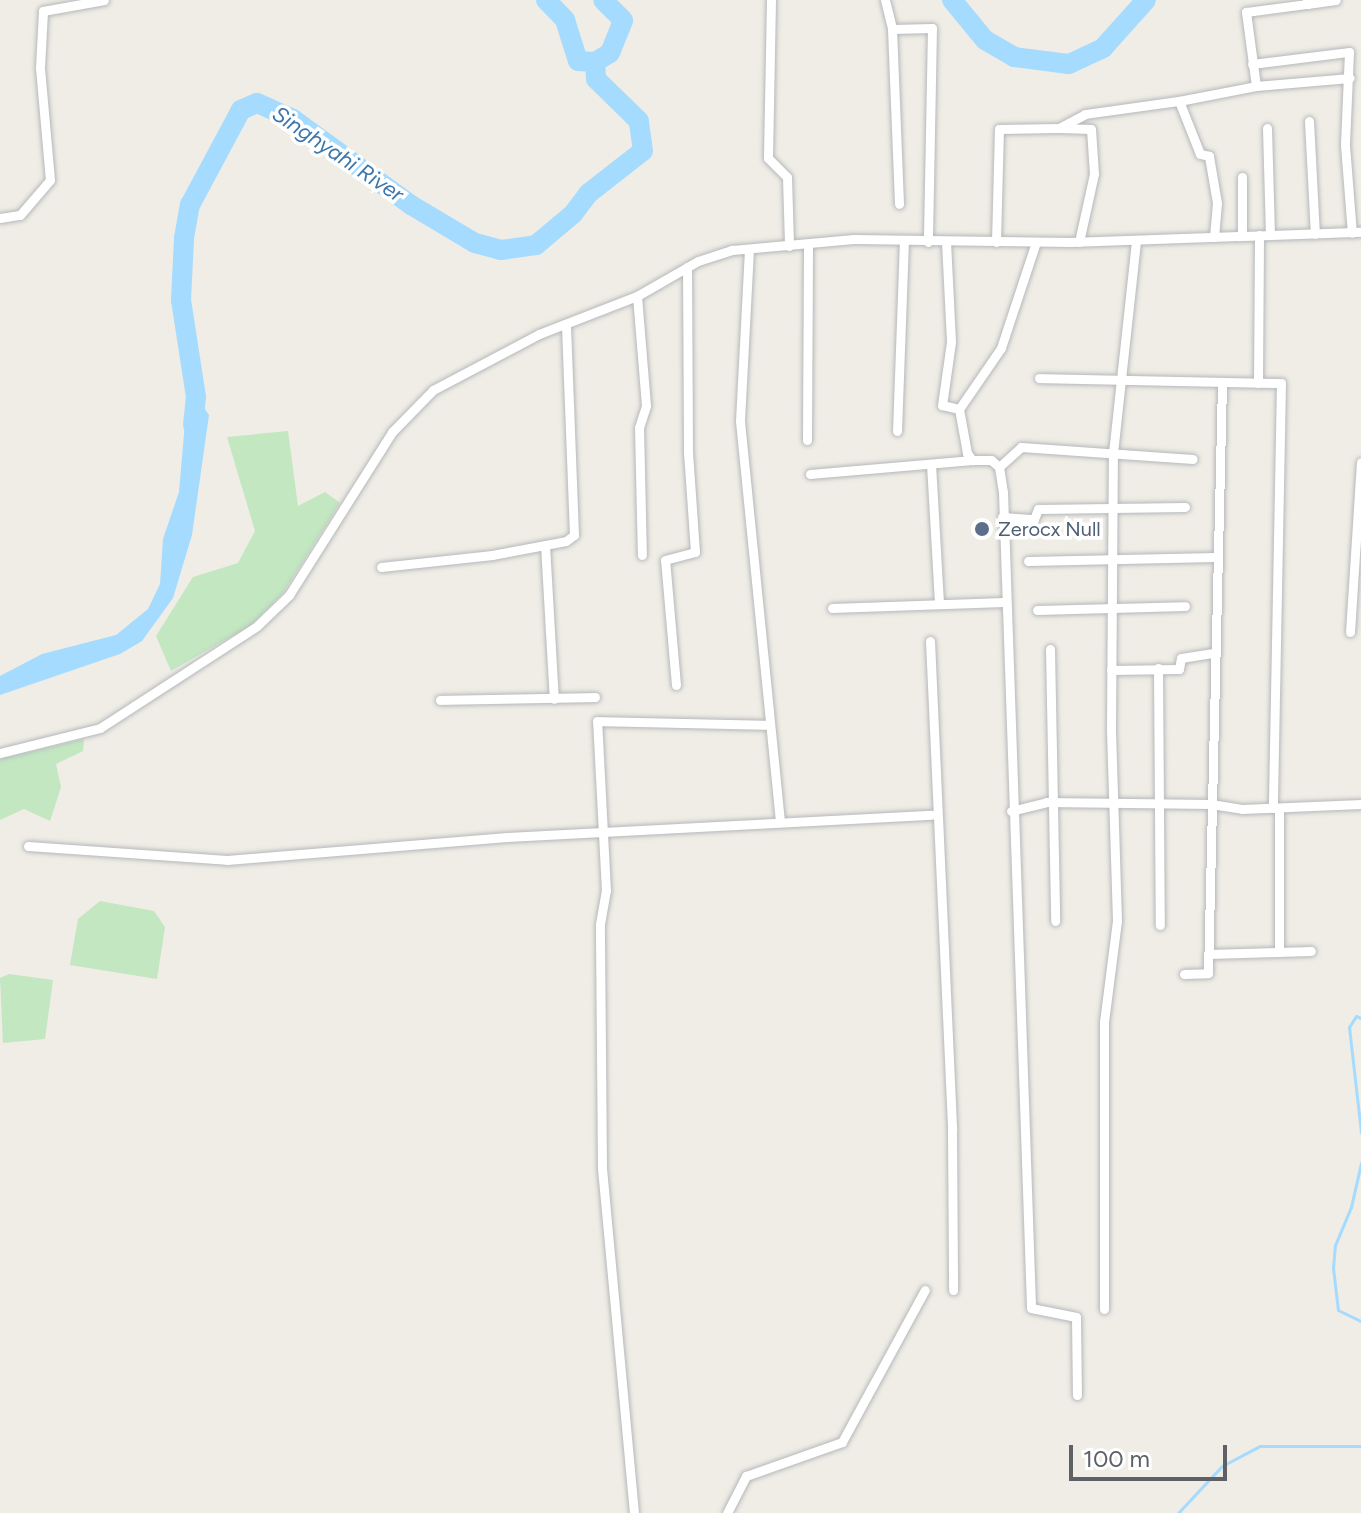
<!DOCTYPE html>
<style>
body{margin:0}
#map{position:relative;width:1361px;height:1513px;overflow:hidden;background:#efede5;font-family:Figtree,sans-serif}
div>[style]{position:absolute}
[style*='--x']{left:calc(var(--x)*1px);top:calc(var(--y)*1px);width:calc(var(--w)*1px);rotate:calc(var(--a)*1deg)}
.green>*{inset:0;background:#c2e7c1}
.water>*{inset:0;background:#a5dbff}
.stream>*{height:3px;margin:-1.5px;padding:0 1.5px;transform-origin:1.5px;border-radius:1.5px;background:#a5dbff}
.river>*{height:20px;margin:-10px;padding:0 10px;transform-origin:10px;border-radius:10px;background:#a5dbff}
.roads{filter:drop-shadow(0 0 2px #b5b8bc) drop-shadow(0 0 2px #b5b8bc)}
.minor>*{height:9px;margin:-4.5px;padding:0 4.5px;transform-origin:4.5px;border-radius:4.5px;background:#fff}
.dots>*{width:22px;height:22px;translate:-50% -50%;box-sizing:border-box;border:4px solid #fff;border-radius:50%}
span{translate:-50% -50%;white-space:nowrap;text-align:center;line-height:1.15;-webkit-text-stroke:7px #fff;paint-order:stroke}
.service-label{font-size:20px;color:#4e5e75}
.left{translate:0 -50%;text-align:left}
.water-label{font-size:22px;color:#3d76aa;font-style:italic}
.scale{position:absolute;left:1069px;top:1445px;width:158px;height:36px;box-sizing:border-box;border:4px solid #5d6166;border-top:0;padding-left:10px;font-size:24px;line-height:28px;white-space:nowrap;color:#5d6166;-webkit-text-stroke:6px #fff;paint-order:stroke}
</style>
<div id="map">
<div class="green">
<i style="clip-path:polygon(288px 431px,298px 506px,325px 492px,340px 503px,283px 593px,251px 625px,171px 671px,156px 636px,193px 577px,238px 563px,255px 531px,227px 437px)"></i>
<i style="clip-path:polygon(84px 739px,83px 751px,56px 764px,61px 787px,50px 821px,24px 809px,0 820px,0 759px)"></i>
<i style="clip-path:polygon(100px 901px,154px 911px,165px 927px,157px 979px,70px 965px,78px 919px)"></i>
<i style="clip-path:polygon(9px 974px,53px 980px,45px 1039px,3px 1043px,0 978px)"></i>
</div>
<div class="water">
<i style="clip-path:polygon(196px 397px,209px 415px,192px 535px,173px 598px,142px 641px,120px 654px,0 695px,0 676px,42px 654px,116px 635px,148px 609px,160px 584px,163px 539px,179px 492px,186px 410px)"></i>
</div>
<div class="stream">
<i style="--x:1361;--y:1018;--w:5;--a:-158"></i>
<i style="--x:1356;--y:1016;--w:13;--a:122"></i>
<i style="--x:1349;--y:1027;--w:106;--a:83.5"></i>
<i style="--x:1361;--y:1163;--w:45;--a:102.8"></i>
<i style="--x:1351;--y:1207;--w:41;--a:112.8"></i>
<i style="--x:1335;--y:1245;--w:23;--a:95"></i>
<i style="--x:1333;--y:1268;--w:42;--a:83.2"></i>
<i style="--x:1338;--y:1310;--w:25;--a:26"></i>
<i style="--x:1178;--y:1513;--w:64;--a:-46.9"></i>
<i style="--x:1222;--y:1466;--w:43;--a:-27.8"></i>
<i style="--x:1260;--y:1446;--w:101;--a:0"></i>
</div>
<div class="river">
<i style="--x:546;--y:0;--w:28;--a:46"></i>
<i style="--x:565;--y:20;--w:43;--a:72.4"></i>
<i style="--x:578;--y:61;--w:17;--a:3"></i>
<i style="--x:952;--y:0;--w:52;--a:50.5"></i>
<i style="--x:985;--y:40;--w:34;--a:30"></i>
<i style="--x:1014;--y:57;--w:55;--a:7.3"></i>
<i style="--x:1069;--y:64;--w:38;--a:-25"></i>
<i style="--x:1103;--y:48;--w:64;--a:-48.1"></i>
<i style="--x:193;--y:425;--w:28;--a:-84"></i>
<i style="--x:196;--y:397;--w:98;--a:-98.8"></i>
<i style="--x:181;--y:300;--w:62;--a:-87.2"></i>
<i style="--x:184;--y:238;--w:34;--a:-80"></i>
<i style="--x:190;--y:205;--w:108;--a:-61.8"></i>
<i style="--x:241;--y:110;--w:17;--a:-24"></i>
<i style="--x:257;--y:103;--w:39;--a:24"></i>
<i style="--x:293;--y:119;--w:146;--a:36.1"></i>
<i style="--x:411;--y:205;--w:74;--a:30.7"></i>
<i style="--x:475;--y:243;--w:27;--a:15"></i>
<i style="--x:501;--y:250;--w:35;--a:-8"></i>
<i style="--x:536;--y:245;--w:48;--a:-40"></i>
<i style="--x:573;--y:214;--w:26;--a:-53"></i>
<i style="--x:589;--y:193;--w:68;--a:-37.9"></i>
<i style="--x:643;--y:151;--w:30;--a:-98"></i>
<i style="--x:639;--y:121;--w:60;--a:-135.7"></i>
<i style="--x:596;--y:79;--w:17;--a:-93"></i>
<i style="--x:595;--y:62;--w:17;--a:-31"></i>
<i style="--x:610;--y:53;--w:35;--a:-68"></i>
<i style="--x:623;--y:20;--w:28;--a:-135"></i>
</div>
<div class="roads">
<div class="minor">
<i style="--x:771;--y:0;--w:158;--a:91.1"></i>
<i style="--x:768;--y:158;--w:27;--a:45"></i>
<i style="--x:787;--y:177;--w:69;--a:88.3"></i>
<i style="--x:885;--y:0;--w:30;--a:76"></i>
<i style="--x:892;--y:29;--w:175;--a:87.7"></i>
<i style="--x:1307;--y:4;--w:29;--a:-8"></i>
<i style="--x:892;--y:29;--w:40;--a:-1.4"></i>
<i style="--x:932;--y:28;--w:214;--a:91.1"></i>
<i style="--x:1252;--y:64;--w:98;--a:-7.1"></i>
<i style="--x:1349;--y:52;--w:93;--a:92.5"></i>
<i style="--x:1345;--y:145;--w:88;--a:85.5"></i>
<i style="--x:1256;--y:86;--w:94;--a:-4.9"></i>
<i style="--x:1309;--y:121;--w:113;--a:87"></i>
<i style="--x:1267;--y:128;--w:107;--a:88.4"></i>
<i style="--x:1242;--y:177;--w:59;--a:90"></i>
<i style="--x:0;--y:218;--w:20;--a:-9"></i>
<i style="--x:20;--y:215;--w:46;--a:-49.4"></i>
<i style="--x:50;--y:180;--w:113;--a:-95.1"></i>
<i style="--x:40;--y:67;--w:56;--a:-86.9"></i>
<i style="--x:43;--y:11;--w:62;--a:-10.2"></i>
<i style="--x:1214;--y:237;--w:34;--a:-85"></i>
<i style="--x:1217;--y:203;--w:48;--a:-99.7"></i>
<i style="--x:1209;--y:156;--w:9;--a:-167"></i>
<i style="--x:1200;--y:154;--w:57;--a:-111.6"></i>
<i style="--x:1179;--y:101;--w:78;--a:-11"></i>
<i style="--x:1256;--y:86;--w:75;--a:-97.7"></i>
<i style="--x:1246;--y:12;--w:62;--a:-7.5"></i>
<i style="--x:1307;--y:4;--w:4;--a:-90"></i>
<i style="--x:946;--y:242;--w:100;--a:87.1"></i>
<i style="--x:951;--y:342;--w:64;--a:98.1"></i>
<i style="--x:942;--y:405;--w:17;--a:13"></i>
<i style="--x:996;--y:242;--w:113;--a:-88.5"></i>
<i style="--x:999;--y:129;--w:60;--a:-1"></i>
<i style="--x:1036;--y:242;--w:112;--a:108.3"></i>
<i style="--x:1001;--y:348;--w:74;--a:124.5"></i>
<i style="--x:959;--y:409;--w:45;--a:79.7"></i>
<i style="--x:967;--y:453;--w:9;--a:54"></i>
<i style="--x:972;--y:460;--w:19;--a:0"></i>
<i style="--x:991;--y:460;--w:11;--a:41"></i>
<i style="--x:999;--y:467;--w:25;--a:81"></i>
<i style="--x:1003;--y:492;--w:816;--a:88.03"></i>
<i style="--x:1031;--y:1308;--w:46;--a:11.3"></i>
<i style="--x:1076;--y:1317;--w:78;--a:89.3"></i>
<i style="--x:1079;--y:242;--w:70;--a:-77.6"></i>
<i style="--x:1094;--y:174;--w:45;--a:-93.8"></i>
<i style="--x:1091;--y:129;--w:32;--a:-178"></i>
<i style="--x:1059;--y:128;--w:30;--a:-28"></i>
<i style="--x:1085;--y:114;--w:95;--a:-7.9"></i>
<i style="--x:749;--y:249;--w:172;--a:93"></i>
<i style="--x:740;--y:421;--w:403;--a:84.3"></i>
<i style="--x:637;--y:296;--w:110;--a:85.3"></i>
<i style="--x:646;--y:406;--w:22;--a:108"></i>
<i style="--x:639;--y:427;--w:128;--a:88.7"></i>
<i style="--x:1039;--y:378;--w:242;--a:1.2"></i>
<i style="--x:1281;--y:383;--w:425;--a:91.1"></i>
<i style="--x:1258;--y:383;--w:148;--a:-89.6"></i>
<i style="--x:897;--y:431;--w:190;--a:-87.9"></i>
<i style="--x:807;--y:440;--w:195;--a:-89.7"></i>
<i style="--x:931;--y:464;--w:138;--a:86.7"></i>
<i style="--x:999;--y:467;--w:30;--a:-42"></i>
<i style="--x:1021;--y:447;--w:172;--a:4"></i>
<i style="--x:810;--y:474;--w:163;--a:-4.9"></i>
<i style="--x:1002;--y:517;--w:32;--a:4"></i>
<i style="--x:1034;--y:519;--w:11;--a:-68"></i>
<i style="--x:1038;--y:509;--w:147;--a:-0.8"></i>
<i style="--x:545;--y:545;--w:154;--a:86.7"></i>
<i style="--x:1028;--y:561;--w:188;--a:-1.2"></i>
<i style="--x:381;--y:567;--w:112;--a:-6.2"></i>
<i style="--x:492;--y:555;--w:75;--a:-10.7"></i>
<i style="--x:566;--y:541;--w:10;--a:-37"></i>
<i style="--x:574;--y:535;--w:210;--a:-92.2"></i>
<i style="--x:832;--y:608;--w:172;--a:-2"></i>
<i style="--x:1037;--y:610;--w:148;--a:-1.5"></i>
<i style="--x:1350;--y:632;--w:170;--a:-86.3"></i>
<i style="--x:930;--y:641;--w:490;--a:87.4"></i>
<i style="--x:952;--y:1131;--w:159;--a:89.6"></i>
<i style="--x:1050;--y:649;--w:272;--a:88.9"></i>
<i style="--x:1158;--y:668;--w:257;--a:89.6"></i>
<i style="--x:1111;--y:670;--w:68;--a:-0.8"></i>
<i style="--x:1179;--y:669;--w:11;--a:-80"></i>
<i style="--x:1181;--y:658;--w:33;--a:-9"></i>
<i style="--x:676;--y:685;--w:125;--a:-95"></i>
<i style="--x:665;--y:560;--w:31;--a:-15"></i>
<i style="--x:695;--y:552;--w:100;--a:-94"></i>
<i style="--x:688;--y:452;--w:185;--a:-90.3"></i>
<i style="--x:440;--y:700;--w:155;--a:-1.1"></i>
<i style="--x:0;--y:753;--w:103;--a:-14"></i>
<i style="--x:100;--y:728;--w:187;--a:-33"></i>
<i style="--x:257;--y:626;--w:45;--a:-44.1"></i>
<i style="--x:289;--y:595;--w:193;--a:-57.7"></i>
<i style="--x:392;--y:432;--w:59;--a:-45.7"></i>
<i style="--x:433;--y:390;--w:120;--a:-27.8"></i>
<i style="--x:539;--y:334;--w:105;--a:-21.2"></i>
<i style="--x:637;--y:296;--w:70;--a:-29.8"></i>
<i style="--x:698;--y:261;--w:36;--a:-18"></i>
<i style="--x:732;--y:250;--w:122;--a:-5.2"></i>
<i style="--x:854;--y:239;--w:216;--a:0.8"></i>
<i style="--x:1070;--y:242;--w:291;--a:-2"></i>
<i style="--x:1279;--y:808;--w:144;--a:90"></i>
<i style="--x:1011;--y:811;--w:36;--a:-14"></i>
<i style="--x:1046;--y:802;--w:165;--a:0.7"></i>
<i style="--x:1211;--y:804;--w:31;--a:9"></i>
<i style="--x:1242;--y:809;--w:119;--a:-2.4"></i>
<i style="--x:28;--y:846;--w:199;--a:4"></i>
<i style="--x:227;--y:860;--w:281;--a:-4.7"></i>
<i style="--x:507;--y:837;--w:425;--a:-3"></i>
<i style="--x:1209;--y:954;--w:102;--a:-1.7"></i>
<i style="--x:1184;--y:974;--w:24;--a:-2"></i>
<i style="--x:1208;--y:973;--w:588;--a:-88.64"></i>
<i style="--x:1104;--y:1309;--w:287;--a:-90"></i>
<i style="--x:1104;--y:1022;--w:102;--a:-82.7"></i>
<i style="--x:1117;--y:921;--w:192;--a:-91.8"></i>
<i style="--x:1111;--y:729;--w:276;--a:-89.6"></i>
<i style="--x:1113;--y:453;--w:214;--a:-83.8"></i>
<i style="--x:634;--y:1513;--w:347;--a:-95.3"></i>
<i style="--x:602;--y:1167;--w:243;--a:-90.5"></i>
<i style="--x:600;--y:924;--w:34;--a:-80"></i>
<i style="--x:606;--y:891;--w:170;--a:-93"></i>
<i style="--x:597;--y:721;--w:173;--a:1.3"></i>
<i style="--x:727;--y:1513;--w:42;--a:-62.8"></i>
<i style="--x:746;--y:1476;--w:102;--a:-19.5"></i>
<i style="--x:842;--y:1442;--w:173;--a:-61.4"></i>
</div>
</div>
<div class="dots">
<i style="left:982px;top:529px;background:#5c6f8a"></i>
</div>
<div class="service-label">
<span class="left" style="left:998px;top:529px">Zerocx Null</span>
</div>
<div class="water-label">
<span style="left:338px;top:154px;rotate:34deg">Singhyahi River</span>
</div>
<div class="scale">100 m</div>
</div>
